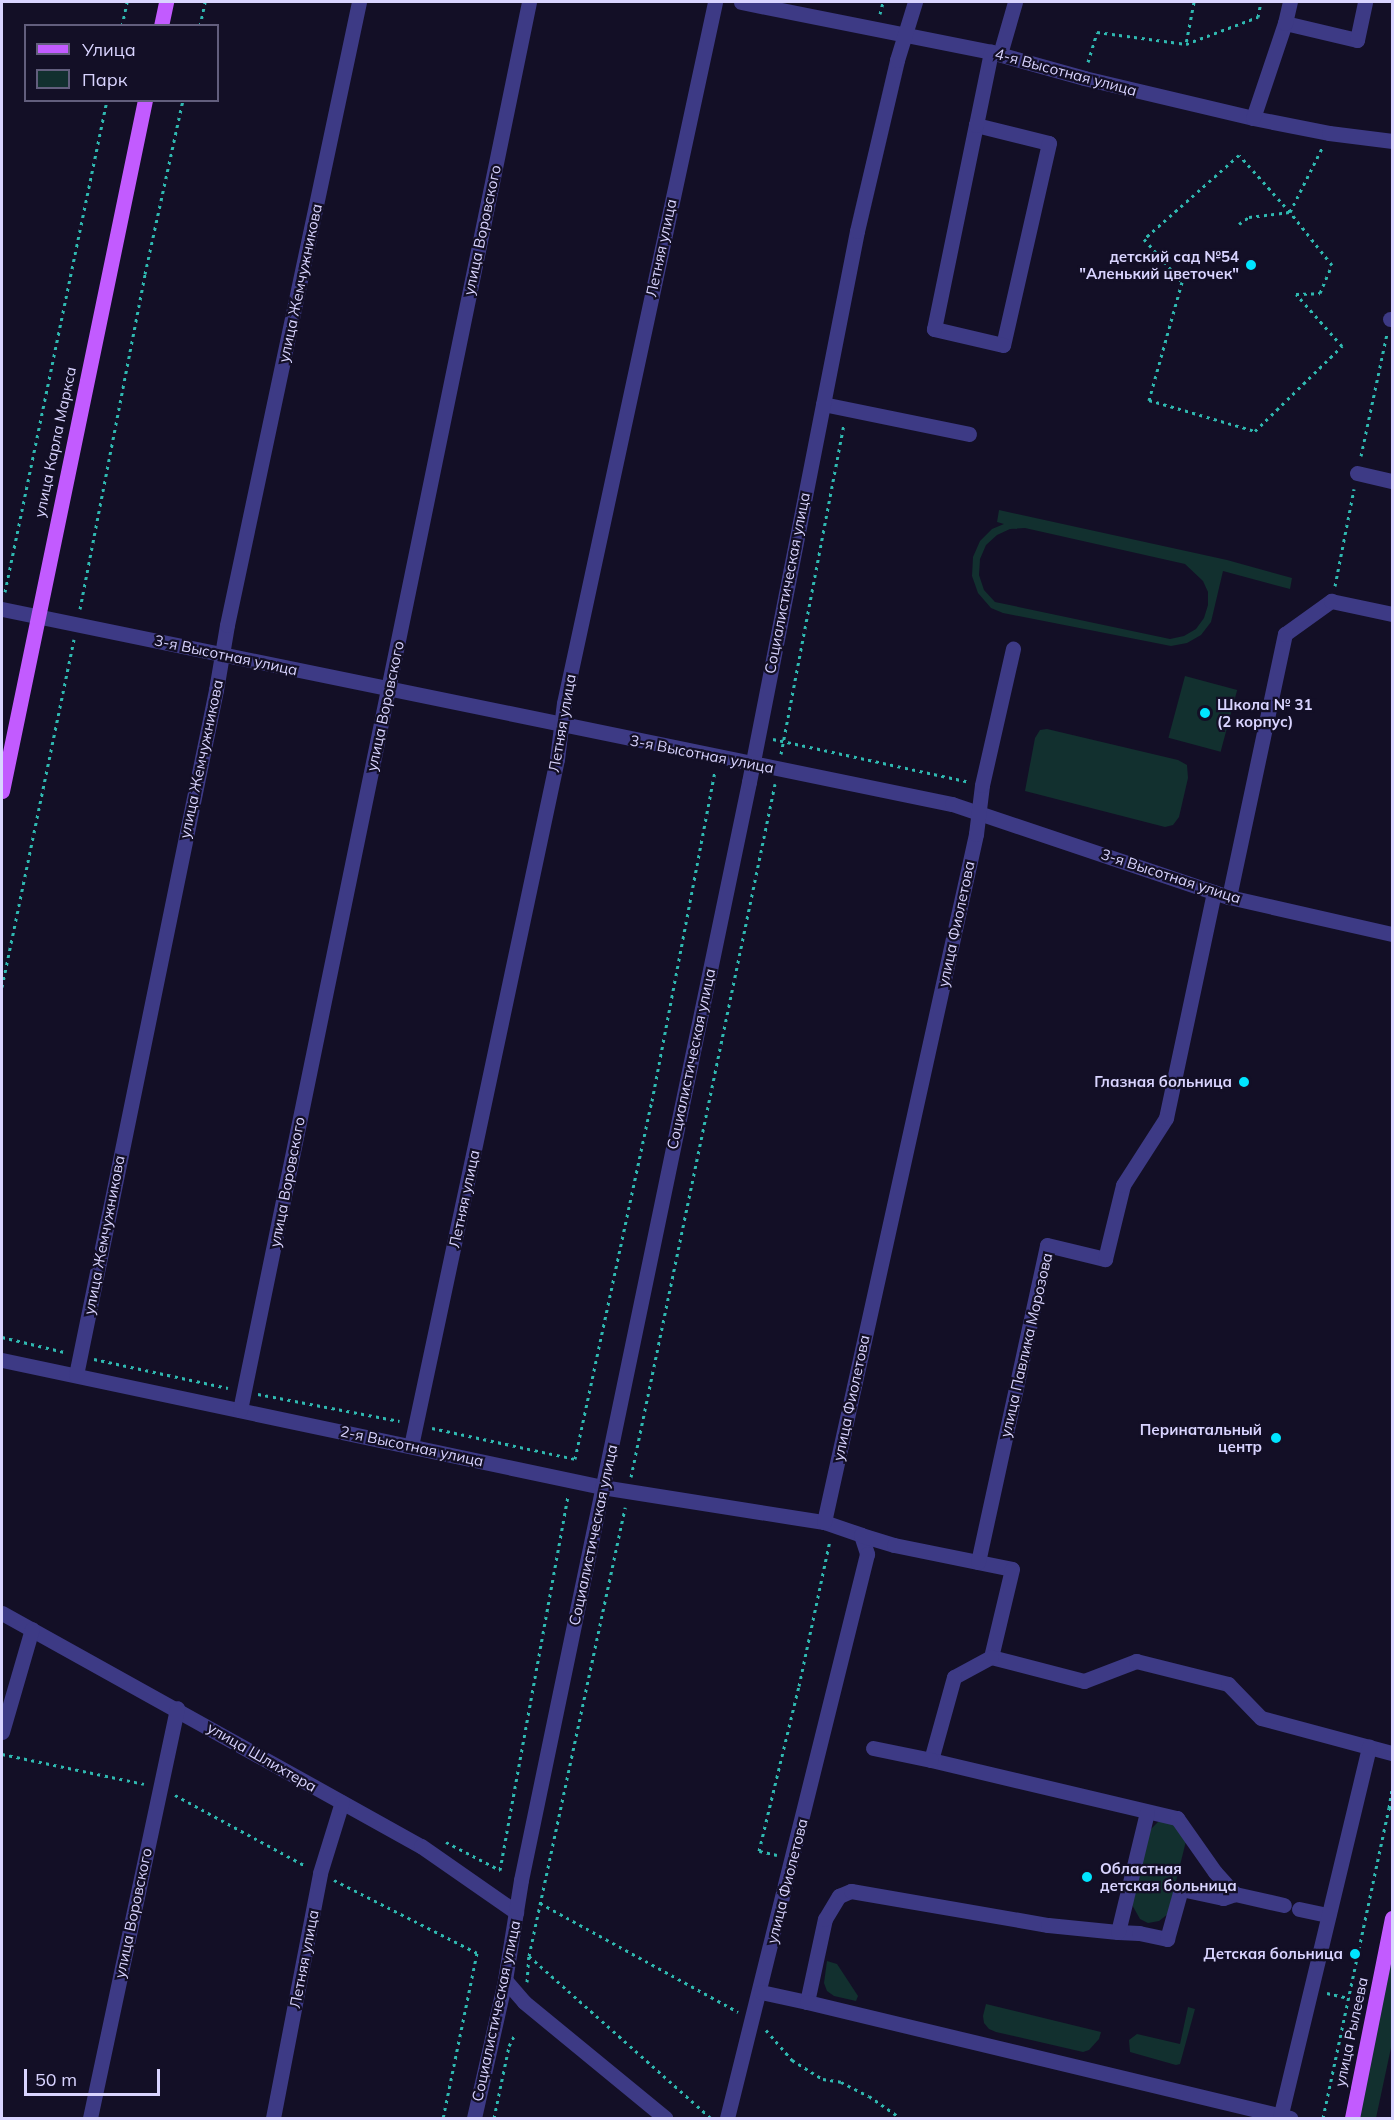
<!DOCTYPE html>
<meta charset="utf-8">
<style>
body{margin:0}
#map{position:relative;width:1394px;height:2120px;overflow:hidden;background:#130f26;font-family:Mulish,sans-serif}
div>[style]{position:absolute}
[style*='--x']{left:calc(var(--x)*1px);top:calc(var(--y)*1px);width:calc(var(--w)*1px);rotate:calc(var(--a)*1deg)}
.green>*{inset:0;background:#12302f;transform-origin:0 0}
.path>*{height:3px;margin-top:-1.5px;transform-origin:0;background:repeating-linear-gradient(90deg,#2fb8b0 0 3px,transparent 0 7.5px)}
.minor>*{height:15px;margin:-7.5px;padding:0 7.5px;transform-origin:7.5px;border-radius:7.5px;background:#3d3a85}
.major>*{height:15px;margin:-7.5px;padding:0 7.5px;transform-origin:7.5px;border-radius:7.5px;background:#c25bff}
.dots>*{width:16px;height:16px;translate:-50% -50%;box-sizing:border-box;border:3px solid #130f26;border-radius:50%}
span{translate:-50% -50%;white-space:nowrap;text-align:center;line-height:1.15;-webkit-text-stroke:4.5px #130f26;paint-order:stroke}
.street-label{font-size:15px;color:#d9d4ff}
.poi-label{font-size:15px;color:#d9d4ff;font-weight:700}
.right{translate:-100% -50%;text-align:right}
.left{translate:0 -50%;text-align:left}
.frame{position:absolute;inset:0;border:3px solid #d9d4ff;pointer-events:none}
.legend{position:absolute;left:24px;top:24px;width:195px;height:78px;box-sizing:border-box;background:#130f26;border:2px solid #625e7d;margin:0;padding:8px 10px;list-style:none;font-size:18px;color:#d9d4ff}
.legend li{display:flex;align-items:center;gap:12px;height:30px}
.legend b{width:30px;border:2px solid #625e7d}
.scale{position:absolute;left:24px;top:2069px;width:136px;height:27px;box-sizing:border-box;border:3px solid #d9d4ff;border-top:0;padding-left:8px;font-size:18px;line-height:21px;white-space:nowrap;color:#d9d4ff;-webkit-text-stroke:4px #130f26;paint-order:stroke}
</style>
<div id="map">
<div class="green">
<i style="clip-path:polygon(evenodd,999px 510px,1227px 560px,1292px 578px,1290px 589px,1223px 571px,1211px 622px,1201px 635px,1187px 643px,1171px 646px,1003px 613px,991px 608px,978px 593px,972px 576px,973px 557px,980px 541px,992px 529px,1004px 524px,997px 522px,999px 510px,1025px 528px,1185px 564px,1203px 581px,1208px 592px,1208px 605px,1204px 618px,1196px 629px,1184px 636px,1170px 639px,995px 602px,984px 590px,979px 575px,980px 559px,986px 545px,997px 535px,1010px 529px,1025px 528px)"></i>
<i style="left:1185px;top:676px;width:54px;height:64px;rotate:15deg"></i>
<i style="clip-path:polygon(1047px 729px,1178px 760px,1187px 765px,1188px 778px,1179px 817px,1173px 825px,1165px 827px,1025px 791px,1035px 738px,1040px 730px)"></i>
<i style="clip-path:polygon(1158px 1822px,1168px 1822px,1178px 1828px,1186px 1841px,1168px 1914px,1159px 1921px,1148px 1923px,1140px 1919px,1131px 1903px,1148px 1832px)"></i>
<i style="clip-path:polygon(1392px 1957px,1392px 2043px,1376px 2118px,1359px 2118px)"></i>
<i style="clip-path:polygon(827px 1961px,837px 1964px,858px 1996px,856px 2001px,834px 1996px,827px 1991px,824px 1983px)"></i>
<i style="clip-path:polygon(986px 2004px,1101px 2032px,1099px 2039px,1089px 2050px,1083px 2052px,996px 2032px,989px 2029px,984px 2023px,983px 2016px)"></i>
<i style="clip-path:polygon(1188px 2007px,1195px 2009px,1180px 2064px,1176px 2065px,1130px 2052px,1129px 2040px,1137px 2034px,1180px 2044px)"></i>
</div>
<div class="path">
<i style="--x:1194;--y:2;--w:43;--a:100.8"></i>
<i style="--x:1186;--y:44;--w:77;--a:-20.6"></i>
<i style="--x:1258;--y:17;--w:15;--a:-79"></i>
<i style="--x:880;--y:14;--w:12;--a:-76"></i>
<i style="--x:122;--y:26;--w:25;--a:-78"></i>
<i style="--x:200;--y:26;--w:25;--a:-78"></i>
<i style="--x:1088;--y:62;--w:31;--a:-73"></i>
<i style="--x:1097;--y:32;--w:90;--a:7.7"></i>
<i style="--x:1290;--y:212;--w:76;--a:-131.8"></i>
<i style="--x:1239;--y:155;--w:127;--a:138.5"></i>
<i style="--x:1144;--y:239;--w:57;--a:48.5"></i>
<i style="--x:1182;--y:282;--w:123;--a:105.6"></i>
<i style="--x:1149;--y:400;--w:110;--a:16.3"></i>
<i style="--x:1255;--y:431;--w:122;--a:-44.3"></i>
<i style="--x:1342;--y:346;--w:69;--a:-131.5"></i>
<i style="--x:1239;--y:224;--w:12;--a:-35"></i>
<i style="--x:1249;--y:217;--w:41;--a:-7"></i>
<i style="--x:1296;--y:294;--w:24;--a:-2"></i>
<i style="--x:1320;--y:293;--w:30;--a:-67"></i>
<i style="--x:1332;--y:265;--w:68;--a:-128.4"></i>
<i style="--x:1290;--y:212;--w:72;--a:-63.4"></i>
<i style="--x:1361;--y:456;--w:125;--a:-78"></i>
<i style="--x:1335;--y:586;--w:99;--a:-78.9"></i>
<i style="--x:5;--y:592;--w:502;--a:-78.29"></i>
<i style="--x:80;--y:609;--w:341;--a:-79"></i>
<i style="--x:145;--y:274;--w:178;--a:-77.7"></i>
<i style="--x:773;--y:739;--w:198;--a:12.3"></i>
<i style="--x:781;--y:754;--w:335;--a:-79.2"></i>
<i style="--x:2;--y:987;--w:355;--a:-78.3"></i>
<i style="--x:2;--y:1337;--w:64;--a:13.6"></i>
<i style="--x:94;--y:1359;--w:137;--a:12.2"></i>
<i style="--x:258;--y:1394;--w:144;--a:10.8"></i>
<i style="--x:432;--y:1428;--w:146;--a:12.2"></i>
<i style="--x:575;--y:1459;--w:366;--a:-77.9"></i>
<i style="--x:652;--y:1101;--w:335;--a:-79.2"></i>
<i style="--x:631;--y:1477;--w:708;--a:-78.26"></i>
<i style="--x:2;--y:1754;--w:145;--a:11.9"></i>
<i style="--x:175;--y:1795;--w:149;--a:28.5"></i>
<i style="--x:1389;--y:1808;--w:18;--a:-81"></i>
<i style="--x:446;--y:1842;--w:61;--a:27.4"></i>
<i style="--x:500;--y:1870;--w:380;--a:-79.7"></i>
<i style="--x:777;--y:1855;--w:18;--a:-167"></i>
<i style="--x:759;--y:1851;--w:170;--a:-76.4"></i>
<i style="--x:799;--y:1686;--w:149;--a:-78"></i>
<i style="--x:334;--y:1880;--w:161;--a:27"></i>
<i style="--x:477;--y:1953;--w:168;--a:101.6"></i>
<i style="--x:540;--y:1903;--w:226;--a:28.8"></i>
<i style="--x:529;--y:1956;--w:244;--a:41.7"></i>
<i style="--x:527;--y:1982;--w:26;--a:-86"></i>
<i style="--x:529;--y:1956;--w:459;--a:-77.9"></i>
<i style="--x:1327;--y:1993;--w:23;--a:13"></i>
<i style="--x:766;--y:2030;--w:40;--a:49"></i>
<i style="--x:792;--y:2060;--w:36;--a:32"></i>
<i style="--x:823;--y:2079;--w:18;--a:9"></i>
<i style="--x:841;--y:2082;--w:31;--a:27"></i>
<i style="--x:869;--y:2096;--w:38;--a:35"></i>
<i style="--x:494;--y:2118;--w:74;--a:-78.2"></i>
<i style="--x:509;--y:2046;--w:13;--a:-63"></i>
<i style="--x:1323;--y:2118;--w:317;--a:-78"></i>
<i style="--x:1389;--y:1808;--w:3;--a:0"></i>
</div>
<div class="minor">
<i style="--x:741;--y:2;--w:255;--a:11.3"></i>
<i style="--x:991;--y:52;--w:97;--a:15.6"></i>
<i style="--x:1084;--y:78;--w:174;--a:13.3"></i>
<i style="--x:1253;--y:118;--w:77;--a:11.2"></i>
<i style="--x:1329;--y:133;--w:64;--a:7.2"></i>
<i style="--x:1285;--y:23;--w:74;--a:13.3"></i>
<i style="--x:1357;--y:40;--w:39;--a:-78"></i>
<i style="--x:1000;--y:54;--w:54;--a:-73.9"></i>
<i style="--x:1253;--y:118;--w:100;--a:-71.4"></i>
<i style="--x:1285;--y:23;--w:22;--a:-77"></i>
<i style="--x:976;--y:125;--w:75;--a:13.9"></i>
<i style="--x:1049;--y:143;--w:207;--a:102.8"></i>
<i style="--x:1003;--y:345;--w:71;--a:-166.9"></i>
<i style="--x:934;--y:329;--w:208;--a:-78.4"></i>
<i style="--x:976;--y:125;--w:75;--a:-78.4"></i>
<i style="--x:1390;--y:319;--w:2;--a:0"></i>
<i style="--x:823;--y:404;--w:149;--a:11.6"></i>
<i style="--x:1357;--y:473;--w:36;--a:13"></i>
<i style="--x:2;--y:609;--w:970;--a:11.6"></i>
<i style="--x:952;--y:804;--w:292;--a:18.6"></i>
<i style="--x:1229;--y:897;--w:167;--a:12.8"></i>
<i style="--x:1229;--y:897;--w:269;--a:-78"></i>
<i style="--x:1285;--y:634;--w:57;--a:-35.7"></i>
<i style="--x:1331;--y:601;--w:62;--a:12"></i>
<i style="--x:2;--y:1360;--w:613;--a:11.95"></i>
<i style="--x:602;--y:1487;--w:225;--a:9"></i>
<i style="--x:824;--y:1522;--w:39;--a:19"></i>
<i style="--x:861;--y:1535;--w:20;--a:72"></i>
<i style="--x:867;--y:1554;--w:581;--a:103.94"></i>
<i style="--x:76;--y:1375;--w:699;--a:-78.45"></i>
<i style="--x:216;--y:690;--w:66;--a:-80.4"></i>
<i style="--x:227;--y:625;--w:637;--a:-78.04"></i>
<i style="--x:240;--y:1410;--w:1437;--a:-78.4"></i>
<i style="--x:411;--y:1446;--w:702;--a:-78"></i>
<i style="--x:557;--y:759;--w:56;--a:-82.9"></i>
<i style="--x:564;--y:703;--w:717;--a:-77.84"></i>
<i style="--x:824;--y:1522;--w:705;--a:-77.54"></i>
<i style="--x:976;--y:834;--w:49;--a:-83"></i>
<i style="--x:982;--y:785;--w:140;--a:-77.2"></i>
<i style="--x:861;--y:1535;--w:34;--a:17"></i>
<i style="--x:894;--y:1545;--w:120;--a:11.5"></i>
<i style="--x:1012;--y:1569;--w:90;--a:103.4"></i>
<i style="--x:991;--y:1657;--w:96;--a:14.5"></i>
<i style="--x:1084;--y:1681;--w:56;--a:-21"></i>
<i style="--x:1136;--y:1661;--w:95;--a:14"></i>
<i style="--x:1228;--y:1684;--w:47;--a:45.9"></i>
<i style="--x:1261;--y:1718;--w:136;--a:15"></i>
<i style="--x:978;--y:1562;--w:324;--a:-77.7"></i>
<i style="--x:1047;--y:1245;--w:60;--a:13.6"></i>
<i style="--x:1105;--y:1259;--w:76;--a:-76.3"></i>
<i style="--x:1123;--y:1185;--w:80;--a:-57.3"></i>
<i style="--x:1166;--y:1118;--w:231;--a:-78"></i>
<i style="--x:2;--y:1613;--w:479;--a:29.1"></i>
<i style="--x:421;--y:1846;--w:116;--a:34.8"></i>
<i style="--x:991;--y:1657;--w:42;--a:151.6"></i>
<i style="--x:954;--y:1677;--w:86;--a:105.5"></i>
<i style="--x:931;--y:1760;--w:253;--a:13.3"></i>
<i style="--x:1177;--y:1818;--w:66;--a:54.9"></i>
<i style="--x:1215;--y:1872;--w:30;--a:48"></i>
<i style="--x:2;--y:1732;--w:107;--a:-73.8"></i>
<i style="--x:873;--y:1748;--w:59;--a:11.7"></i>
<i style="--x:1299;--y:1909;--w:30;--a:12"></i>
<i style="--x:1118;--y:1932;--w:21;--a:3"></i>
<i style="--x:1139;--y:1933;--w:29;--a:12"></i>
<i style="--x:1167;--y:1939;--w:52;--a:-74.4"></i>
<i style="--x:1181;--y:1889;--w:43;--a:12.1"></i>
<i style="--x:1223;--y:1898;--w:13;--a:-18"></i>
<i style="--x:1235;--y:1894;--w:50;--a:12.7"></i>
<i style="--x:505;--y:1980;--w:29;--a:49"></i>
<i style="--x:524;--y:2002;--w:183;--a:39.4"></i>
<i style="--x:761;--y:1992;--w:47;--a:12.3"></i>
<i style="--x:807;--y:2002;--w:85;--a:-77.8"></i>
<i style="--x:825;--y:1919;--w:27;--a:-59"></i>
<i style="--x:839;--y:1896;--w:13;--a:-23"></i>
<i style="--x:851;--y:1891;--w:200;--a:9.8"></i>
<i style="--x:1048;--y:1925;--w:70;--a:5.7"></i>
<i style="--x:1118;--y:1932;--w:123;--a:-76.4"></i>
<i style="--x:807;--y:2002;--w:497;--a:13.5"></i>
<i style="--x:90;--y:2118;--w:419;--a:-78"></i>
<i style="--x:273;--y:2118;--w:249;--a:-79.1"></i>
<i style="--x:320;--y:1873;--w:74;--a:-72.8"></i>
<i style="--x:474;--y:2118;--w:141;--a:-77.3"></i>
<i style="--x:505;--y:1980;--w:101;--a:-80.9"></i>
<i style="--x:521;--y:1880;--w:1121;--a:-78.27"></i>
<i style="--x:749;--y:782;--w:561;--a:-78.91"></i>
<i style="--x:857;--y:231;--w:176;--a:-76.8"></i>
<i style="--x:897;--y:60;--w:61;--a:-72.8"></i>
<i style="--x:1280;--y:2118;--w:382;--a:-76.5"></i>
</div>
<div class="major">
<i style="--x:161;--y:26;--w:25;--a:-78"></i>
<i style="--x:2;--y:791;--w:706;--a:-78.31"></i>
<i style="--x:1352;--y:2118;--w:204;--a:-78.7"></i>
</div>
<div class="dots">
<i style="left:1251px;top:265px;background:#00e5ff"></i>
<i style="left:1205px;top:713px;background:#00e5ff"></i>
<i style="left:1244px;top:1082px;background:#00e5ff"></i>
<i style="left:1276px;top:1438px;background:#00e5ff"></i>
<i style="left:1087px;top:1877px;background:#00e5ff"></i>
<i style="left:1355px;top:1954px;background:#00e5ff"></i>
</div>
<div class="street-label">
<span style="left:1066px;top:72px;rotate:15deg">4-я Высотная улица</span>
<span style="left:482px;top:230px;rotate:-78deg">улица Воровского</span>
<span style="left:661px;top:248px;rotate:-78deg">Летняя улица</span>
<span style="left:300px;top:283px;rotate:-78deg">улица Жемчужникова</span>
<span style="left:55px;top:442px;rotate:-78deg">улица Карла Маркса</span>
<span style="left:787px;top:583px;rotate:-79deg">Социалистическая улица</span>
<span style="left:226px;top:655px;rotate:12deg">3-я Высотная улица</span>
<span style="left:385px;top:706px;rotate:-78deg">улица Воровского</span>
<span style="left:562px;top:723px;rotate:-80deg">Летняя улица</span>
<span style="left:702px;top:754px;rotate:11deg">3-я Высотная улица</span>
<span style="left:201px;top:759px;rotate:-78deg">улица Жемчужникова</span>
<span style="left:1171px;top:876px;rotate:18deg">3-я Высотная улица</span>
<span style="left:956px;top:924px;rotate:-78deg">улица Фиолетова</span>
<span style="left:691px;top:1059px;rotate:-78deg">Социалистическая улица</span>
<span style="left:287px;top:1182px;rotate:-79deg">улица Воровского</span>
<span style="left:464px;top:1199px;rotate:-78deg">Летняя улица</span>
<span style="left:104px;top:1235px;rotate:-79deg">улица Жемчужникова</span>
<span style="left:1026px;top:1345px;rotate:-77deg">улица Павлика Морозова</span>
<span style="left:851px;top:1398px;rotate:-78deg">улица Фиолетова</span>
<span style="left:412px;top:1446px;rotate:12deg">2-я Высотная улица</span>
<span style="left:593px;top:1535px;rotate:-78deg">Социалистическая улица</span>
<span style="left:262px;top:1757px;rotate:30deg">улица Шлихтера</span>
<span style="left:787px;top:1881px;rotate:-76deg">улица Фиолетова</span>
<span style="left:133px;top:1913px;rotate:-78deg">улица Воровского</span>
<span style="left:304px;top:1959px;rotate:-79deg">Летняя улица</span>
<span style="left:496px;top:2011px;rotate:-78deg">Социалистическая улица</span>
<span style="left:1351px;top:2032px;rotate:-78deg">улица Рылеева</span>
</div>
<div class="poi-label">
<span class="right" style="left:1239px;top:265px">детский сад №54<br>"Аленький цветочек"</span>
<span class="left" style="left:1217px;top:713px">Школа № 31<br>(2 корпус)</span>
<span class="right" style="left:1232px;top:1082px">Глазная больница</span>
<span class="right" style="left:1262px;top:1438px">Перинатальный<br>центр</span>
<span class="left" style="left:1100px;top:1877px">Областная<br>детская больница</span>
<span class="right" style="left:1343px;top:1954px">Детская больница</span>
</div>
<div class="frame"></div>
<ul class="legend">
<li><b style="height:8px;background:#c25bff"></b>Улица</li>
<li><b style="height:16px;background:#12302f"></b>Парк</li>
</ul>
<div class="scale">50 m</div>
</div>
